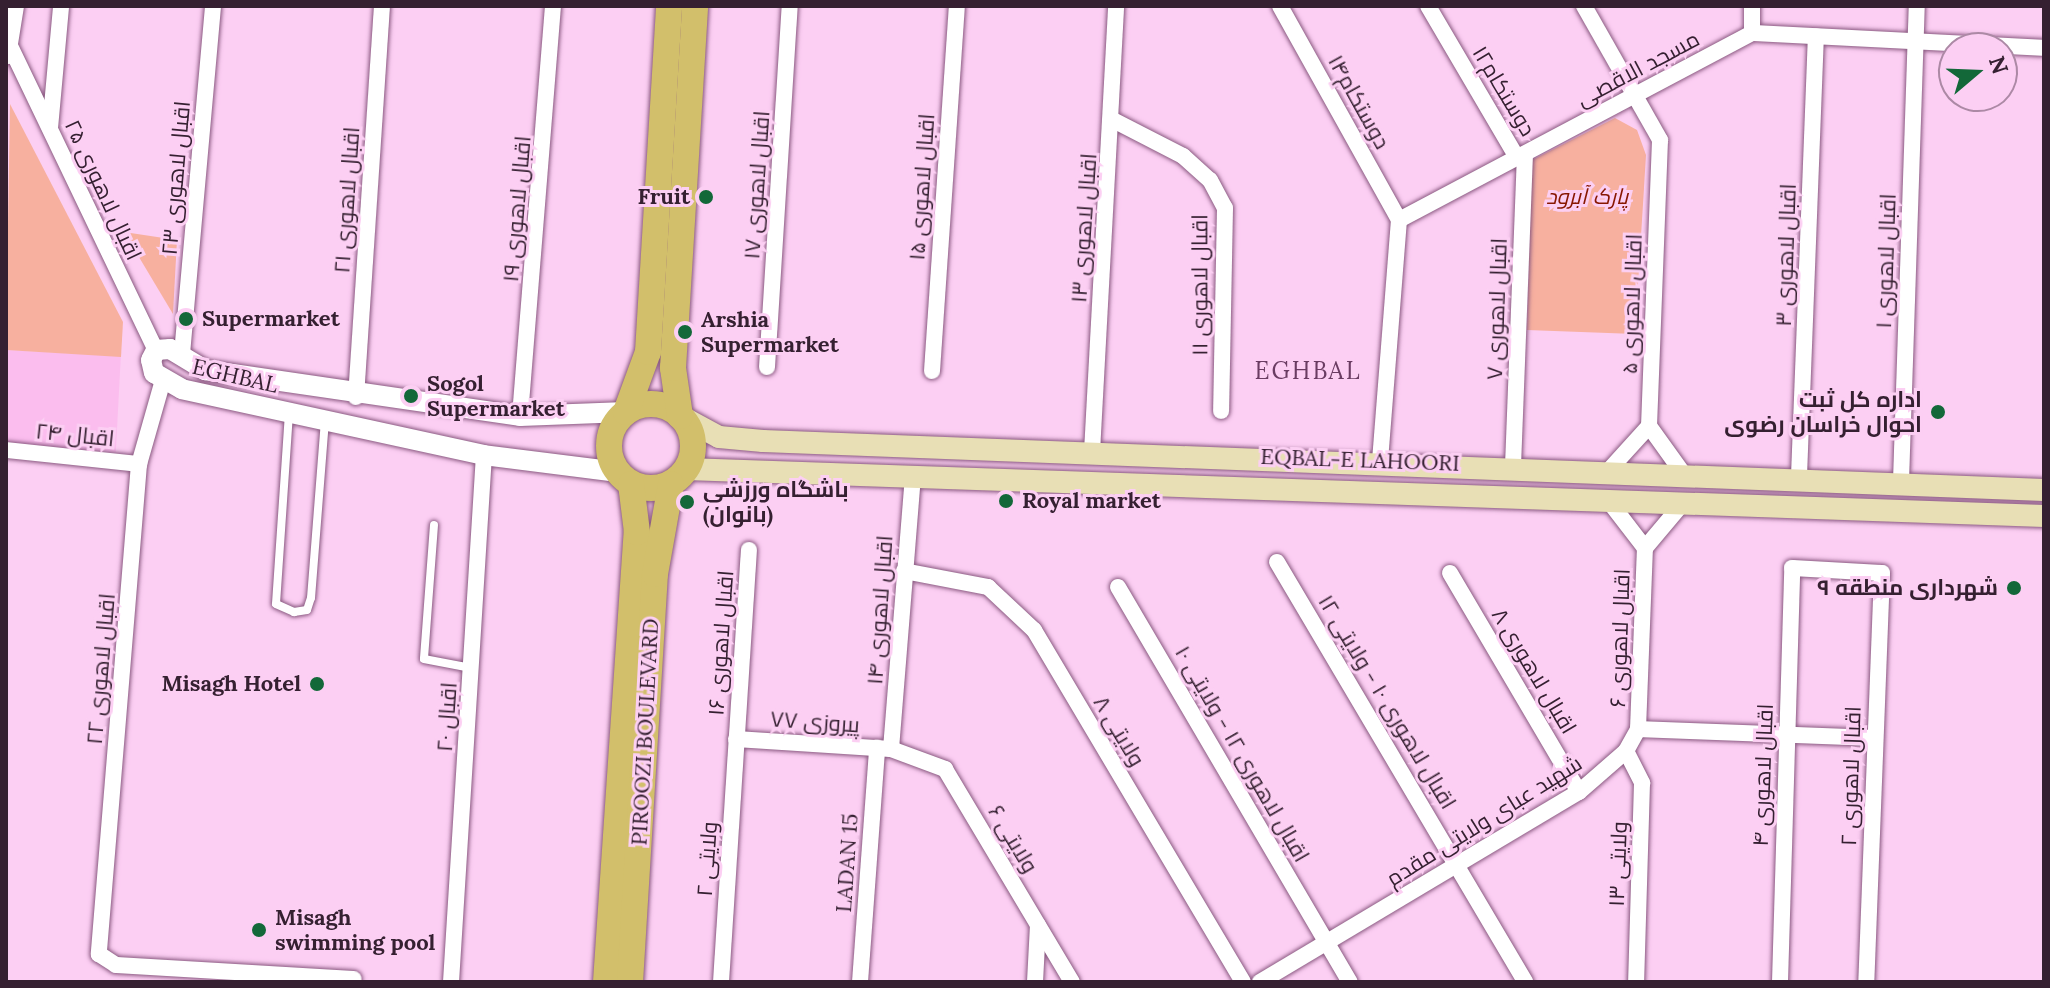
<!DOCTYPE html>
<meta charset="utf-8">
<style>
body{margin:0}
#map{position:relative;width:2050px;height:988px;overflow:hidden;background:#fccff3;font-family:Lora,Cairo,serif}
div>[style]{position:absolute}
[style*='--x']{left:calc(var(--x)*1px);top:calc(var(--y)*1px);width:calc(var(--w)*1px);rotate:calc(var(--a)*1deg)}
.built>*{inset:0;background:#fbbdee;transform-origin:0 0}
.green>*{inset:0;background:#f7b09f}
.roads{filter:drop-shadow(0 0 2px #8a5981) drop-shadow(0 0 2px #8a5981)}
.service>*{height:8px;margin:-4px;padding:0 4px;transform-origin:4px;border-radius:4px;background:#fff}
.minor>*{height:16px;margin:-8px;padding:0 8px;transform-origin:8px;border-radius:8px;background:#fff}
.tertiary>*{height:20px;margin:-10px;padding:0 10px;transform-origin:10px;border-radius:10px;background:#fff}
.secondary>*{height:22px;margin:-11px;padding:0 11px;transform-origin:11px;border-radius:11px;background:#e8dfb5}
.primary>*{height:26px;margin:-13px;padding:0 13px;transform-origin:13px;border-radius:13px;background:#d2bf6b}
.primary>.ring{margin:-13px;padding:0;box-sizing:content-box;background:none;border:26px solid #d2bf6b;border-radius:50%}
.dots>*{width:22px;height:22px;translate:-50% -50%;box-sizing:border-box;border:4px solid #fccff3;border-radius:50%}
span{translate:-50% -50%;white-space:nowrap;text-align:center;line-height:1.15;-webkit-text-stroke:6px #fccff3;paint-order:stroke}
.street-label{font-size:22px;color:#352031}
.poi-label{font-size:22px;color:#352031;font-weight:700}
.right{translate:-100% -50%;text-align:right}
.left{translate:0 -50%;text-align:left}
.park-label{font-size:22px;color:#881700;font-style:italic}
.neighbourhood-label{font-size:24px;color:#6a3c62;letter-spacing:2px}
.frame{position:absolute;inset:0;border:8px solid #352031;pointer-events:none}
.north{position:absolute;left:1938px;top:32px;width:80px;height:80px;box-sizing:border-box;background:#fccff3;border:2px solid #ac89a5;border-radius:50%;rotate:71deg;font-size:22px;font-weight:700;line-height:32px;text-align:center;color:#352031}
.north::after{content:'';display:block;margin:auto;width:28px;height:36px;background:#136839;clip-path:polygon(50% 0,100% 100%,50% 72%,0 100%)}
</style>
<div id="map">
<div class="built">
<i style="left:6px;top:350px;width:115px;height:96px;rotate:3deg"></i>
</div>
<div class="green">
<i style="clip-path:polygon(10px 104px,123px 322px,121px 357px,6px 350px)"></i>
<i style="clip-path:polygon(1615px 118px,1637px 130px,1646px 155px,1635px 334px,1527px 330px,1532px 160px)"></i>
<i style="clip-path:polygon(124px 232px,177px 240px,173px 314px)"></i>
</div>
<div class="roads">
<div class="service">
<i style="--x:289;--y:413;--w:191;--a:93.9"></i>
<i style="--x:276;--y:604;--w:20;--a:24"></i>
<i style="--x:294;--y:612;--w:13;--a:-9"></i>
<i style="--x:307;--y:610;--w:13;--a:-72"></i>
<i style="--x:311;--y:598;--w:177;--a:-85.5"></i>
<i style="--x:434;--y:525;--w:134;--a:94.3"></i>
<i style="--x:424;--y:659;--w:48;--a:10.8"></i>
</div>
<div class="minor">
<i style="--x:1280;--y:6;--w:245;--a:60.9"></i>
<i style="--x:1428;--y:6;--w:176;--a:59.6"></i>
<i style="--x:1584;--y:6;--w:154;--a:60.4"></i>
<i style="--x:1660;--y:140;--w:286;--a:92.2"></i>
<i style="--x:1649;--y:426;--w:57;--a:54.3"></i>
<i style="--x:1752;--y:33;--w:27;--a:-90"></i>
<i style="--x:11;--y:48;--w:335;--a:64.4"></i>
<i style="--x:8;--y:56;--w:51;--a:-80.9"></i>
<i style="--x:1113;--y:120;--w:79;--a:27.2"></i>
<i style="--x:1183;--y:156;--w:36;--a:42"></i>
<i style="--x:1210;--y:180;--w:32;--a:62"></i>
<i style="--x:1225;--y:208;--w:203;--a:91.1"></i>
<i style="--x:50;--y:128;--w:122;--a:-84.8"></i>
<i style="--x:1399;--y:220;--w:399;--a:-27.9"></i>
<i style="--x:1752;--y:33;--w:292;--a:2.9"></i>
<i style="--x:182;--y:354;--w:349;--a:-84.9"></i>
<i style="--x:767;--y:367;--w:362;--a:-86.4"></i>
<i style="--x:932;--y:371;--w:366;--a:-86.1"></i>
<i style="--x:163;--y:380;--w:87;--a:105.9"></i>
<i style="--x:139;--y:464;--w:492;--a:94.7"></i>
<i style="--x:99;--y:954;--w:20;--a:33"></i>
<i style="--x:116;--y:965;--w:238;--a:3.4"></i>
<i style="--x:356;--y:397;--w:392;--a:-86.2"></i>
<i style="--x:520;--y:416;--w:411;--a:-85.4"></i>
<i style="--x:6;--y:450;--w:134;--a:6"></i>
<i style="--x:1092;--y:452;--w:447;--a:-86.9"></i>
<i style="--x:1380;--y:461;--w:242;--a:-85.5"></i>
<i style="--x:1513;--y:466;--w:312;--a:-87.8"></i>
<i style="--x:1610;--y:469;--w:58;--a:-47.8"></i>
<i style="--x:1799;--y:476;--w:440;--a:-87.8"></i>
<i style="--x:1901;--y:481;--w:475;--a:-88.1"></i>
<i style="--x:1608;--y:500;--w:61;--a:52.4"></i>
<i style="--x:1645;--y:548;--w:59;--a:-49.8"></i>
<i style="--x:1277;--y:562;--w:488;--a:59.4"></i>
<i style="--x:904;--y:571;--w:86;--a:10.8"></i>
<i style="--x:988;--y:587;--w:63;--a:43.1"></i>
<i style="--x:1034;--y:630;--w:409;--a:59.3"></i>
<i style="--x:1450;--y:573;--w:254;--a:59.5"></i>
<i style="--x:1118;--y:587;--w:458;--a:59.6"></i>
<i style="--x:1638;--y:729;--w:236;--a:2.2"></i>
<i style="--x:736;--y:739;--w:155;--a:3.7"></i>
<i style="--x:891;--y:749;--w:58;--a:20.3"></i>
<i style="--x:945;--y:769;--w:248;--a:59.2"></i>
<i style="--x:891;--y:749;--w:275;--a:-85.4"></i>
<i style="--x:1626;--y:751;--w:36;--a:63"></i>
<i style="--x:1642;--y:783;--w:199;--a:91.7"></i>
<i style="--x:451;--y:982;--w:528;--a:-86.42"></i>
<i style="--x:721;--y:982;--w:433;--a:-86.3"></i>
<i style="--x:860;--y:982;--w:235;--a:-85.8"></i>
<i style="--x:1035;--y:982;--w:57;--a:-87"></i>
<i style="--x:1260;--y:982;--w:371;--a:-30.8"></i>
<i style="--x:1579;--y:792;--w:62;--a:-41.1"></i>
<i style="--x:1626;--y:751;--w:25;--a:-61"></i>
<i style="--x:1638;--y:729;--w:181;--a:-87.8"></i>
<i style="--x:1780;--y:982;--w:414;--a:-88.3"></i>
<i style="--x:1792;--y:568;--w:90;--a:3.2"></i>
<i style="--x:1882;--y:573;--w:409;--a:92.2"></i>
</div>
<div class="tertiary">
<i style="--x:618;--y:472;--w:135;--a:-172.8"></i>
<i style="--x:484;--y:455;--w:309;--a:-167.7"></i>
<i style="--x:182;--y:389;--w:32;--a:-150"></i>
<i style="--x:154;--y:373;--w:13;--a:-103"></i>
<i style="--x:151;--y:360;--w:11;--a:-63"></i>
<i style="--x:156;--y:350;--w:14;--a:-4"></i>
<i style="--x:170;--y:349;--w:41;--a:31"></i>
<i style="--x:205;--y:370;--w:318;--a:8.3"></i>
<i style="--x:520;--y:416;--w:106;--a:-2.2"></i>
</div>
<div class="secondary">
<i style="--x:680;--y:416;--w:44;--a:28.3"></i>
<i style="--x:719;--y:437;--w:44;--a:5.2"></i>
<i style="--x:763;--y:441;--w:1282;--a:2.19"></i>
<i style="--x:686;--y:469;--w:1359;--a:1.98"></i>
</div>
<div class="primary">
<i class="ring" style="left:609px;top:404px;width:58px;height:58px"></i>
<i style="--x:626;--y:412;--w:64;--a:-69.9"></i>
<i style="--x:648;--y:352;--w:347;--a:-86.5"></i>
<i style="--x:680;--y:416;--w:49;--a:-98.3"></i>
<i style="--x:673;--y:368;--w:363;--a:-86.5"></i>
<i style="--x:606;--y:982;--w:451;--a:-86.1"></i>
<i style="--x:637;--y:532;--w:48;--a:-97.1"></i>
<i style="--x:630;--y:982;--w:409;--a:-86.5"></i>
<i style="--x:655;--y:574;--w:91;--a:-79.9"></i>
</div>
</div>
<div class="dots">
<i style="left:706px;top:197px;background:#136839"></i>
<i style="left:186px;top:319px;background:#136839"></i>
<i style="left:685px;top:332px;background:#136839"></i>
<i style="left:411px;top:396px;background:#136839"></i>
<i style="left:1938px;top:412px;background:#136839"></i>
<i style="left:1006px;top:501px;background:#136839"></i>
<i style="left:687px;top:502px;background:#136839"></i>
<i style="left:2014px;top:588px;background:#136839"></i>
<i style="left:317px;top:684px;background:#136839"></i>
<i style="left:259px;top:930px;background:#136839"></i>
</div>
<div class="street-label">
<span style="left:1638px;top:69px;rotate:-28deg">مسجد الاقصی</span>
<span style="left:1504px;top:91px;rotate:59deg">دوستکام۱۲</span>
<span style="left:1359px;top:102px;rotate:61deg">دوستکام۱۴</span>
<span style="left:176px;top:178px;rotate:-85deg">اقبال لاهوری ۲۳</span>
<span style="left:757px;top:185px;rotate:-86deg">اقبال لاهوری ۱۷</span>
<span style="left:922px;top:187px;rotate:-86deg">اقبال لاهوری ۱۵</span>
<span style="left:103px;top:190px;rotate:65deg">اقبال لاهوری ۲۵</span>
<span style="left:347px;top:200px;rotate:-86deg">اقبال لاهوری ۲۱</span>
<span style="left:517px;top:209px;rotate:-85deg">اقبال لاهوری ۱۹</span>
<span style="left:1084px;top:228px;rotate:-86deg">اقبال لاهوری ۱۳</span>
<span style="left:1786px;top:255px;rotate:-88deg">اقبال لاهوری ۳</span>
<span style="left:1886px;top:261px;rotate:-88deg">اقبال لاهوری ۱</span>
<span style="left:1200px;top:285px;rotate:-90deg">اقبال لاهوری ۱۱</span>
<span style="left:1632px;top:304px;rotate:-88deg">اقبال لاهوری ۵</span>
<span style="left:1497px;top:309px;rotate:-88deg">اقبال لاهوری ۷</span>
<span style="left:235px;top:376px;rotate:13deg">EGHBAL</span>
<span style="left:75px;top:435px;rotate:6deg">اقبال ۲۴</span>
<span style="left:1360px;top:460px;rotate:2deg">EQBAL-E LAHOORI</span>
<span style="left:880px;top:610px;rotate:-86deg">اقبال لاهوری ۱۴</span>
<span style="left:1620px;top:638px;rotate:-88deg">اقبال لاهوری ۶</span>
<span style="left:721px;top:643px;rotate:-86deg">اقبال لاهوری ۱۶</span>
<span style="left:101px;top:669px;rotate:-85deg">اقبال لاهوری ۲۲</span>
<span style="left:1534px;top:671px;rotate:59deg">اقبال لاهوری ۸</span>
<span style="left:1387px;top:702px;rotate:59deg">اقبال لاهوری ۱۰ - ولایتی ۱۲</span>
<span style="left:447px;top:717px;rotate:-86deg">اقبال ۲۰</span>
<span style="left:815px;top:722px;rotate:4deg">پیروزی ۷۷</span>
<span style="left:1119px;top:731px;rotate:59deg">ولایتی ۸</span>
<span style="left:645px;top:732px;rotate:-87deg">PIROOZI BOULEVARD</span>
<span style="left:1242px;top:754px;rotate:60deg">اقبال لاهوری ۱۲ - ولایتی ۱۰</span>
<span style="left:1763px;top:775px;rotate:-88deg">اقبال لاهوری ۴</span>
<span style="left:1851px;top:776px;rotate:-88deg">اقبال لاهوری ۲</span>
<span style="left:1484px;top:821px;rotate:-32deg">شهید عبای ولایتی مقدم</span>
<span style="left:1013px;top:839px;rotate:59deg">ولایتی ۶</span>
<span style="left:707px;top:859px;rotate:-86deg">ولایتی ۲</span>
<span style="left:847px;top:863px;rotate:-86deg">LADAN 15</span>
<span style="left:1618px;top:864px;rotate:-88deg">ولایتی ۱۳</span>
</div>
<div class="poi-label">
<span class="right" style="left:690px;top:197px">Fruit</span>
<span class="left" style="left:202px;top:319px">Supermarket</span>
<span class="left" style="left:701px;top:332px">Arshia<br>Supermarket</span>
<span class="left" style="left:427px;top:396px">Sogol<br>Supermarket</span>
<span class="right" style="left:1922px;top:412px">اداره کل ثبت<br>احوال خراسان رضوی</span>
<span class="left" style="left:703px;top:502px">باشگاه ورزشی<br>(بانوان)</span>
<span class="left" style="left:1022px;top:501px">Royal market</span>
<span class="right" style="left:1998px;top:588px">شهرداری منطقه ۹</span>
<span class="right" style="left:301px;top:684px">Misagh Hotel</span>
<span class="left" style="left:275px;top:930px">Misagh<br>swimming pool</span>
</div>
<div class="park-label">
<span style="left:1587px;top:197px">پارک آبرود</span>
</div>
<div class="neighbourhood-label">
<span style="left:1308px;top:371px">EGHBAL</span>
</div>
<div class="frame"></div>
<div class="north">N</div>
</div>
